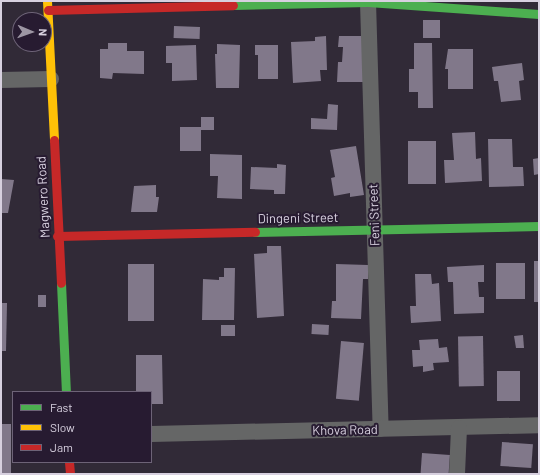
<!DOCTYPE html>
<style>
body{margin:0}
#map{position:relative;width:540px;height:475px;overflow:hidden;background:#312a37;font-family:Barlow,sans-serif}
div>[style]{position:absolute}
[style*='--x']{left:calc(var(--x)*1px);top:calc(var(--y)*1px);width:calc(var(--w)*1px);rotate:calc(var(--a)*1deg)}
.building>*{inset:0;background:#81788a;transform-origin:0 0}
.street>*{height:16px;margin:-8px;padding:0 8px;transform-origin:8px;border-radius:8px;background:#656666}
.fast>*{height:9px;margin:-4.5px;padding:0 4.5px;transform-origin:4.5px;border-radius:4.5px;background:#4caf50}
.slow>*{height:9px;margin:-4.5px;padding:0 4.5px;transform-origin:4.5px;border-radius:4.5px;background:#ffc107}
.jam>*{height:9px;margin:-4.5px;padding:0 4.5px;transform-origin:4.5px;border-radius:4.5px;background:#c62828}
span{translate:-50% -50%;white-space:nowrap;text-align:center;line-height:1.15;-webkit-text-stroke:4px #271b31;paint-order:stroke}
.street-label{font-size:13px;color:#d7d0df}
.frame{position:absolute;inset:0;border:2px solid #d7d0df;pointer-events:none}
.legend{position:absolute;left:12px;top:391px;width:140px;height:72px;box-sizing:border-box;background:#271b31;border:1px solid #6d6377;margin:0;padding:5px 7px;list-style:none;font-size:12px;color:#d7d0df}
.legend li{display:flex;align-items:center;gap:8px;height:20px}
.legend b{width:20px;border:1px solid #6d6377}
.north{position:absolute;left:12px;top:12px;width:40px;height:40px;box-sizing:border-box;background:#271b31;border:1px solid #6d6377;border-radius:50%;rotate:92deg;font-size:11px;font-weight:700;line-height:16px;text-align:center;color:#d7d0df}
.north::after{content:'';display:block;margin:auto;width:14px;height:18px;background:#9d96a4;clip-path:polygon(50% 0,100% 100%,50% 72%,0 100%)}
</style>
<div id="map">
<div class="building">
<i style="left:423px;top:20px;width:17px;height:18px"></i>
<i style="left:174px;top:26px;width:26px;height:12px;rotate:2deg"></i>
<i style="clip-path:polygon(326px 36px,327px 70px,320px 70px,321px 81px,293px 83px,291px 42px,315px 41px,315px 37px)"></i>
<i style="clip-path:polygon(339px 36px,366px 36px,365px 82px,337px 82px,338px 62px,342px 62px,343px 47px,338px 47px)"></i>
<i style="clip-path:polygon(108px 43px,127px 43px,127px 51px,144px 51px,144px 74px,113px 73px,112px 79px,100px 78px,100px 49px,108px 49px)"></i>
<i style="clip-path:polygon(414px 43px,432px 43px,433px 108px,418px 108px,418px 92px,409px 92px,409px 69px,414px 69px)"></i>
<i style="clip-path:polygon(217px 44px,240px 45px,239px 88px,216px 88px,215px 54px,217px 54px)"></i>
<i style="clip-path:polygon(196px 45px,197px 80px,172px 81px,172px 63px,166px 63px,166px 46px)"></i>
<i style="clip-path:polygon(255px 45px,278px 45px,278px 79px,258px 79px,258px 55px,255px 55px)"></i>
<i style="clip-path:polygon(448px 49px,473px 49px,473px 89px,448px 89px,448px 69px,445px 69px)"></i>
<i style="clip-path:polygon(522px 63px,524px 80px,519px 81px,521px 100px,501px 102px,498px 81px,494px 81px,492px 67px)"></i>
<i style="clip-path:polygon(328px 104px,338px 105px,337px 130px,311px 129px,311px 118px,327px 119px)"></i>
<i style="left:201px;top:117px;width:13px;height:13px"></i>
<i style="left:180px;top:127px;width:21px;height:24px"></i>
<i style="clip-path:polygon(475px 132px,476px 159px,481px 158px,482px 181px,445px 183px,444px 160px,454px 160px,452px 133px)"></i>
<i style="clip-path:polygon(488px 139px,512px 139px,513px 167px,523px 167px,524px 186px,489px 187px)"></i>
<i style="left:436px;top:141px;width:43px;height:28px;rotate:90deg"></i>
<i style="clip-path:polygon(356px 146px,364px 195px,350px 197px,350px 193px,334px 196px,331px 178px,335px 177px,330px 150px)"></i>
<i style="clip-path:polygon(210px 154px,242px 155px,242px 199px,217px 198px,218px 176px,210px 176px)"></i>
<i style="clip-path:polygon(539px 158px,539px 174px,534px 175px,533px 159px)"></i>
<i style="clip-path:polygon(277px 164px,286px 165px,285px 194px,274px 194px,274px 190px,250px 189px,251px 167px,277px 168px)"></i>
<i style="clip-path:polygon(1px 179px,14px 180px,8px 213px,1px 213px)"></i>
<i style="clip-path:polygon(156px 185px,156px 197px,159px 197px,157px 212px,131px 212px,134px 186px)"></i>
<i style="clip-path:polygon(267px 246px,281px 246px,284px 316px,257px 318px,254px 254px,267px 253px)"></i>
<i style="left:534px;top:261px;width:5px;height:41px"></i>
<i style="left:496px;top:263px;width:29px;height:36px"></i>
<i style="left:128px;top:264px;width:26px;height:57px"></i>
<i style="clip-path:polygon(336px 264px,368px 265px,368px 279px,363px 279px,361px 319px,331px 318px,332px 301px,336px 301px)"></i>
<i style="clip-path:polygon(484px 265px,484px 282px,478px 282px,479px 297px,484px 297px,484px 313px,454px 314px,453px 282px,448px 282px,447px 267px)"></i>
<i style="clip-path:polygon(224px 268px,235px 268px,234px 320px,202px 320px,203px 279px,219px 280px,219px 277px,224px 277px)"></i>
<i style="clip-path:polygon(415px 274px,431px 274px,432px 284px,439px 283px,441px 321px,411px 323px,410px 306px,416px 306px)"></i>
<i style="left:38px;top:295px;width:8px;height:12px"></i>
<i style="clip-path:polygon(1px 303px,7px 303px,6px 351px,1px 351px)"></i>
<i style="left:312px;top:324px;width:17px;height:10px;rotate:3deg"></i>
<i style="left:221px;top:325px;width:14px;height:11px"></i>
<i style="clip-path:polygon(523px 335px,524px 348px,516px 348px,514px 336px)"></i>
<i style="left:483px;top:336px;width:50px;height:25px;rotate:89deg"></i>
<i style="clip-path:polygon(438px 339px,439px 348px,447px 347px,449px 362px,433px 363px,434px 370px,423px 372px,423px 366px,413px 367px,412px 350px,420px 350px,419px 340px)"></i>
<i style="left:341px;top:341px;width:23px;height:58px;rotate:5deg"></i>
<i style="clip-path:polygon(136px 355px,162px 355px,163px 404px,151px 404px,151px 392px,136px 392px)"></i>
<i style="left:497px;top:371px;width:23px;height:30px"></i>
<i style="left:1px;top:424px;width:10px;height:50px"></i>
<i style="left:502px;top:442px;width:31px;height:24px;rotate:4deg"></i>
<i style="left:422px;top:453px;width:28px;height:21px;rotate:4deg"></i>
</div>
<div class="street">
<i style="--x:368;--y:2;--w:427;--a:88.3"></i>
<i style="--x:1;--y:80;--w:50;--a:-1.1"></i>
<i style="--x:151;--y:434;--w:388;--a:-1.3"></i>
<i style="--x:457;--y:474;--w:46;--a:-87.5"></i>
</div>
<div class="fast">
<i style="--x:233;--y:5;--w:135;--a:-1.3"></i>
<i style="--x:368;--y:2;--w:171;--a:4"></i>
<i style="--x:255;--y:232;--w:284;--a:-1.2"></i>
<i style="--x:61;--y:283;--w:109;--a:87.4"></i>
</div>
<div class="slow">
<i style="--x:47;--y:1;--w:139;--a:87.1"></i>
</div>
<div class="jam">
<i style="--x:48;--y:10;--w:185;--a:-1.5"></i>
<i style="--x:54;--y:140;--w:143;--a:87.2"></i>
<i style="--x:57;--y:236;--w:198;--a:-1.2"></i>
<i style="--x:69;--y:462;--w:12;--a:85"></i>
</div>
<div class="street-label">
<span style="left:43px;top:197px;rotate:-93deg">Magwero Road</span>
<span style="left:374px;top:215px;rotate:-92deg">Feni Street</span>
<span style="left:298px;top:218px;rotate:-1deg">Dingeni Street</span>
<span style="left:345px;top:430px;rotate:-1deg">Khova Road</span>
</div>
<div class="frame"></div>
<ul class="legend">
<li><b style="height:5px;background:#4caf50"></b>Fast</li>
<li><b style="height:5px;background:#ffc107"></b>Slow</li>
<li><b style="height:5px;background:#c62828"></b>Jam</li>
</ul>
<div class="north">N</div>
</div>
